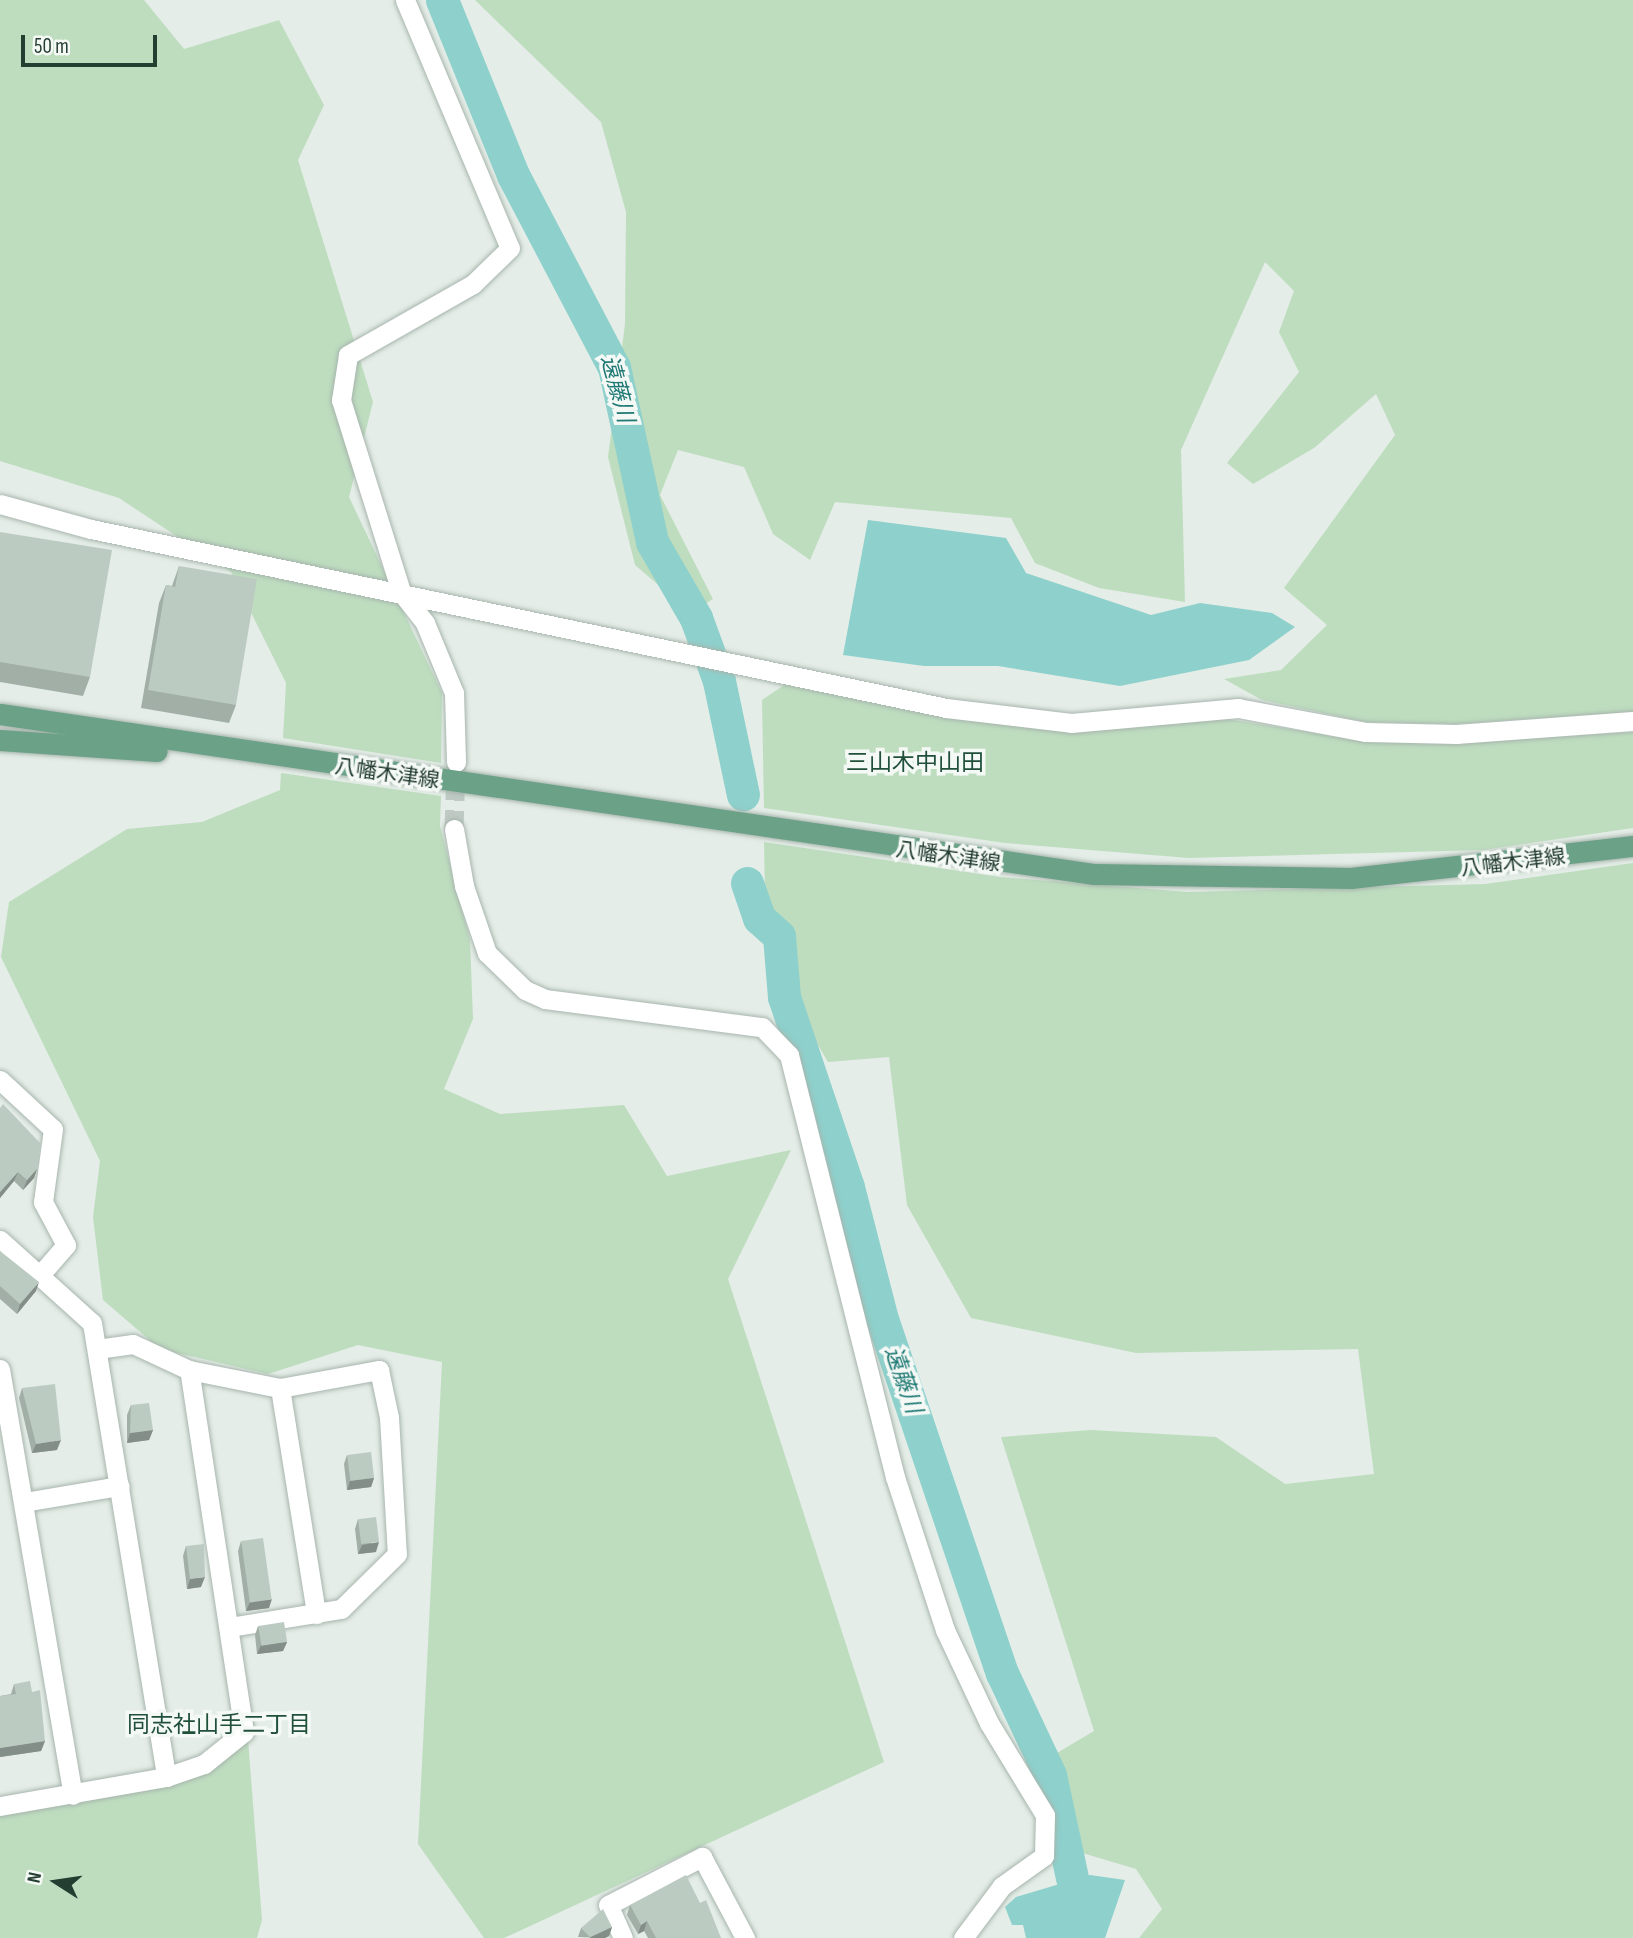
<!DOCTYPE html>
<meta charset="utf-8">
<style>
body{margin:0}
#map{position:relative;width:1633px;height:1938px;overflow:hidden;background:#e4ede7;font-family:"Sofia Sans Condensed","Noto Sans JP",sans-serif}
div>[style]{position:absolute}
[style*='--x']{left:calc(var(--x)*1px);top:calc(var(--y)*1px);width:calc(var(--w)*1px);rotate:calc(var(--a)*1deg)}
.green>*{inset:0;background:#beddbf}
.water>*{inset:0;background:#8ed0cc}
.river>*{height:33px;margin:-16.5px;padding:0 16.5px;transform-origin:16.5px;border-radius:16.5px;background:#8ed0cc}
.minor-tunnel>*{height:19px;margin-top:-9.5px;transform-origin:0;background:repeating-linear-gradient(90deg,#becac3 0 19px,transparent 0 29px)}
.roads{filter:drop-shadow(0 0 2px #a7b5ad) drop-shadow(0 0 2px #a7b5ad)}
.minor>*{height:19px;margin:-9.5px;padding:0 9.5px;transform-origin:9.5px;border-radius:9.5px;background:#fff}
.primary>*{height:21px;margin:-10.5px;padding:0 10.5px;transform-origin:10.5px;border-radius:10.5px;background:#6aa187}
.wall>*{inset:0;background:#a2afa7}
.shaded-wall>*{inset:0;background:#848e88}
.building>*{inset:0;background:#bccbc2;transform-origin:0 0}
span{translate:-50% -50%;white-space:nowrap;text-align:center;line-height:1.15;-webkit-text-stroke:7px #f5f9f6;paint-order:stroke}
.street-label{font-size:21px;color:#243e31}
.water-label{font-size:23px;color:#1f7974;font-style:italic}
.neighbourhood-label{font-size:23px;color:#20503a}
.north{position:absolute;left:21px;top:1847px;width:70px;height:70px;-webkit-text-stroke:5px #f5f9f6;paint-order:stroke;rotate:282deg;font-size:19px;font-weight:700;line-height:28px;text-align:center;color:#243e31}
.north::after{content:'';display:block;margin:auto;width:24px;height:32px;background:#243e31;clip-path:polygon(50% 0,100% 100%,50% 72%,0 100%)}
.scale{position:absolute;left:21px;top:35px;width:136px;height:32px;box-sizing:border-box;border:4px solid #243e31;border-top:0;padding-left:9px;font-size:21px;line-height:24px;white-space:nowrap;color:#243e31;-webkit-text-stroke:5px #f5f9f6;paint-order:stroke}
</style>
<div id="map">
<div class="green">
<i style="clip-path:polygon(0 0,144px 0,184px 49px,279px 20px,324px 105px,298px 160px,373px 402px,349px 497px,442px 693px,441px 763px,283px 738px,286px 683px,231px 572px,119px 498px,0 461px)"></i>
<i style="clip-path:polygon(475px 0,1633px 0,1633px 712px,1456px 724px,1366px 722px,1262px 700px,1224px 679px,1281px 670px,1327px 625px,1284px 588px,1395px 435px,1376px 394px,1314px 448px,1253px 484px,1227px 463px,1299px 372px,1279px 332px,1294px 291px,1265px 262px,1181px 450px,1185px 602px,1099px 588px,1035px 563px,1011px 518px,835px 502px,810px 560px,773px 534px,744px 467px,678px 450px,660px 495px,713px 599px,691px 613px,635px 565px,608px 457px,625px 324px,626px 212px,601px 122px)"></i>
<i style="clip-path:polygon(787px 683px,1071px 732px,1221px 718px,1364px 741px,1456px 743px,1633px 732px,1633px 828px,1483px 850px,1189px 858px,1005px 843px,764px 808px,762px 700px)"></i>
<i style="clip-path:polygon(281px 773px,441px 796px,440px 826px,470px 940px,473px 1019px,444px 1089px,500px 1114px,624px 1105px,667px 1176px,791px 1150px,728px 1279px,884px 1762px,504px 1938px,484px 1938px,418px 1844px,442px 1362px,358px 1345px,268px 1374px,160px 1349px,103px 1300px,93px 1217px,100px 1161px,1px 957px,9px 902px,127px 829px,202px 822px,280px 790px)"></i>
<i style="clip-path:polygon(764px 842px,1000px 877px,1188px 892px,1485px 884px,1633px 863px,1633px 1938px,1139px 1938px,1162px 1909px,1136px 1869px,1079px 1852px,1057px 1753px,1094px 1731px,1001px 1437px,1091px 1430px,1216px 1437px,1285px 1484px,1374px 1474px,1358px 1349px,1136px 1353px,971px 1318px,907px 1205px,889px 1057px,828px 1062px,766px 957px)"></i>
<i style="clip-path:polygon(248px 1739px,262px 1920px,257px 1938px,0 1938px,0 1812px,150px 1790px)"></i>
</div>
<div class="water">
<i style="clip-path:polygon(868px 520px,1006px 538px,1026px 573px,1151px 615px,1200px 603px,1272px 613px,1295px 627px,1249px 660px,1120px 686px,998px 666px,924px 666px,843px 655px)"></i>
<i style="clip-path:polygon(1090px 1875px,1125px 1880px,1105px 1938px,1026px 1938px,1023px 1925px,1012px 1925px,1005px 1907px,1016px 1897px)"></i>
</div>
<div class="river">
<i style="--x:442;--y:0;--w:189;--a:67.9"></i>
<i style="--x:513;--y:175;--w:217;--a:62.3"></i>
<i style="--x:614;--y:367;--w:179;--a:77.7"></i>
<i style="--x:652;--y:542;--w:88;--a:59.9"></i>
<i style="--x:696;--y:618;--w:67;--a:69.9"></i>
<i style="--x:719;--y:681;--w:116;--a:78.1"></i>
<i style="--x:747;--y:883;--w:37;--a:71"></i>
<i style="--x:759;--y:918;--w:27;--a:42"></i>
<i style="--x:779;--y:936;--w:61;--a:85.3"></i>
<i style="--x:784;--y:997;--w:200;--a:71.4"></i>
<i style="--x:848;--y:1187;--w:136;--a:75.6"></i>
<i style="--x:882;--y:1319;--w:374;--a:71.3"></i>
<i style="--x:1002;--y:1673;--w:113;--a:64.8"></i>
<i style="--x:1050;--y:1775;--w:105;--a:77.9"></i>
</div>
<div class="minor-tunnel">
<i style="--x:454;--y:829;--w:63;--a:-88.2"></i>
</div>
<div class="roads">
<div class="minor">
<i style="--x:405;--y:0;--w:269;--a:67.1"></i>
<i style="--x:510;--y:248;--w:52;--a:135.8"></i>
<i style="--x:473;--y:284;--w:144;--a:150.4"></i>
<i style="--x:348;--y:355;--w:46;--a:98.8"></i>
<i style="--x:341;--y:400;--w:201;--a:72.6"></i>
<i style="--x:401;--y:592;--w:39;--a:52"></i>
<i style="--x:425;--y:623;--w:76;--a:67.5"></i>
<i style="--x:454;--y:693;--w:69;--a:88.3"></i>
<i style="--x:0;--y:504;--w:94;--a:15.4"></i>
<i style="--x:91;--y:529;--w:874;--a:11.82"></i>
<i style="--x:946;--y:708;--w:126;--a:6.8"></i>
<i style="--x:1071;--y:723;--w:168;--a:-5.1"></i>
<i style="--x:1238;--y:708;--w:129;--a:10.7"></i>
<i style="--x:1365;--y:732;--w:91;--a:1.3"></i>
<i style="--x:1456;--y:734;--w:177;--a:-4.2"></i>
<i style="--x:454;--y:829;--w:58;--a:80"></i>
<i style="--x:464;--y:886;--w:71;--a:71.1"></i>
<i style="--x:487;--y:953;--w:53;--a:44.2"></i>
<i style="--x:525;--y:990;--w:22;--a:24"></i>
<i style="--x:545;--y:999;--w:219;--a:7.4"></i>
<i style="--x:762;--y:1027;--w:39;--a:46"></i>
<i style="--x:789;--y:1055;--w:435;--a:75.9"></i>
<i style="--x:895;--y:1477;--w:161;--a:71.9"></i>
<i style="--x:945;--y:1630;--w:103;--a:64.7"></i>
<i style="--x:989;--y:1723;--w:108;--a:58.7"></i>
<i style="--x:1045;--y:1815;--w:41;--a:91.4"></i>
<i style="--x:1044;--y:1856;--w:52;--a:144.5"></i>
<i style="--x:1002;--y:1886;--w:65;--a:126.9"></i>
<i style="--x:0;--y:1080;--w:72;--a:42.8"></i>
<i style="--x:53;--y:1129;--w:74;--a:97.8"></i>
<i style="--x:43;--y:1202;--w:49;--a:61.9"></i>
<i style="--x:66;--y:1245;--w:40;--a:131"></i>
<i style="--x:0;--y:1240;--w:124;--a:42.1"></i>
<i style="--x:92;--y:1323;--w:460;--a:80.7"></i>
<i style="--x:97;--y:1349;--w:36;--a:-8"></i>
<i style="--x:133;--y:1344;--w:62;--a:24.9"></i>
<i style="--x:189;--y:1370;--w:93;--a:11.2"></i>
<i style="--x:280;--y:1388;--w:101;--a:-10.3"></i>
<i style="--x:379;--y:1370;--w:48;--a:78"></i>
<i style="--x:389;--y:1417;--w:137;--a:86.7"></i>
<i style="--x:397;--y:1554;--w:78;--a:135.5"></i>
<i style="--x:341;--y:1609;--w:112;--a:170.8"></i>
<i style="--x:0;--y:1369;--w:432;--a:80.3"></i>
<i style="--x:280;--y:1388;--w:229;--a:80.9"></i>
<i style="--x:24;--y:1502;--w:97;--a:-9.5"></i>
<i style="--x:0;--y:1806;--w:169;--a:-9.9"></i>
<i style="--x:166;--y:1777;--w:40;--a:-18.9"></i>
<i style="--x:204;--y:1764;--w:51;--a:-38.7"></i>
<i style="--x:244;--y:1732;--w:366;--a:-98.6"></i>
<i style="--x:623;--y:1938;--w:36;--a:-114"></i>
<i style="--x:608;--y:1905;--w:106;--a:-27.1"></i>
<i style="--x:702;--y:1857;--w:92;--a:62"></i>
</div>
<div class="primary">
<i style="--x:0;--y:714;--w:1106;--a:8.32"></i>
<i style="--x:1094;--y:874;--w:257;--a:0.9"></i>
<i style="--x:1351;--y:878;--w:284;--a:-6.5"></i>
<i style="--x:0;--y:740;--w:157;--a:4"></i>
</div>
</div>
<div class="wall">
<i style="clip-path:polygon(0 532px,90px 677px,83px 696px,0 682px)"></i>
<i style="clip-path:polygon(179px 566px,236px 705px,229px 723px,141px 708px,159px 603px,166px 585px,172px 586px)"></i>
<i style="clip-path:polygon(0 1108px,37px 1169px,34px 1178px,23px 1190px,14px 1181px,0 1198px)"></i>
<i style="clip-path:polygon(0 1251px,36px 1291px,17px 1314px,0 1299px)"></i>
<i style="clip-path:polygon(22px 1388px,57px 1450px,32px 1453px,19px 1398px)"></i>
<i style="clip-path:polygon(131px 1405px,153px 1430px,149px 1440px,127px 1443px,127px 1415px)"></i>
<i style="clip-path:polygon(347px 1455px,374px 1478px,371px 1487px,347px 1490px,344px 1464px)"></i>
<i style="clip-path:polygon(358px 1519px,376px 1552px,358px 1554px,355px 1529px)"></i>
<i style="clip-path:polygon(241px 1541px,269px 1608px,246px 1611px,238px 1551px)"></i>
<i style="clip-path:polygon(186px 1546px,201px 1587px,187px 1589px,183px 1556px)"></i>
<i style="clip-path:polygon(258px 1626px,287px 1642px,283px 1651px,257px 1654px,255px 1635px)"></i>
<i style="clip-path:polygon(14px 1684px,45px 1741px,41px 1751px,0 1757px,0 1696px,11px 1694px)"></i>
<i style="clip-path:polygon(700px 1903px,721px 1938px,648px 1938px,644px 1931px,638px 1934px,627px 1915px,630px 1905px)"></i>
<i style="clip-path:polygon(612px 1927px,609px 1936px,605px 1938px,578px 1937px,581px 1928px)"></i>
</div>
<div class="shaded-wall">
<i style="clip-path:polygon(37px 1169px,34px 1178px,23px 1190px,27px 1180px)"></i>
<i style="clip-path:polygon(18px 1172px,14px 1181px,0 1198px,0 1192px)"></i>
<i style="clip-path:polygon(39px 1282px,36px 1291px,17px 1314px,20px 1304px)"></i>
<i style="clip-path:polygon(153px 1430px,149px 1440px,127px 1443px,130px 1433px)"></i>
<i style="clip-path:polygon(61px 1440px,57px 1450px,32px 1453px,36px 1444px)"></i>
<i style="clip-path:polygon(374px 1478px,371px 1487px,347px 1490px,350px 1481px)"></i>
<i style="clip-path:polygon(379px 1542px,376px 1552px,358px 1554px,362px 1545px)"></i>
<i style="clip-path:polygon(205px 1577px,201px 1587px,187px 1589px,190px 1579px)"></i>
<i style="clip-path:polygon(272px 1599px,269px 1608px,246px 1611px,250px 1602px)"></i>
<i style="clip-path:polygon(287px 1642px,283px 1651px,257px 1654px,261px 1645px)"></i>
<i style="clip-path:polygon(45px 1741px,41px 1751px,0 1757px,0 1748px)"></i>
<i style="clip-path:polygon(647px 1921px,644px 1931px,638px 1934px,641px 1925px)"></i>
<i style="clip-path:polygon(612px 1927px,609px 1936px,605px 1938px,589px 1938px)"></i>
</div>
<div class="building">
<i style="clip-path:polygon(0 532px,112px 550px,90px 677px,0 662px)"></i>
<i style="clip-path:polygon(179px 566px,257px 579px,236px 705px,148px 690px,166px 585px,175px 587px)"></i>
<i style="clip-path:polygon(3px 1104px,41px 1144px,37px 1169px,27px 1180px,18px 1172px,0 1192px,0 1108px)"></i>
<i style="clip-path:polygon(0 1251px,39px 1282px,20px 1304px,0 1286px)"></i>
<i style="clip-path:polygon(55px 1384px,61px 1440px,36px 1444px,22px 1388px)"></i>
<i style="clip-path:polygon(149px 1403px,153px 1430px,130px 1433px,131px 1405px)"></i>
<i style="left:371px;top:1452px;width:26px;height:24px;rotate:83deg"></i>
<i style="left:376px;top:1517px;width:25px;height:18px;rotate:83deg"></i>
<i style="left:263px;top:1538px;width:62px;height:22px;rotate:82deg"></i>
<i style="clip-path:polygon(204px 1544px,205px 1577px,190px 1579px,186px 1546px)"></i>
<i style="left:284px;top:1622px;width:20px;height:26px;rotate:81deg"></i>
<i style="clip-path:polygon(30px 1681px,32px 1692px,40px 1690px,45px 1741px,0 1748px,0 1696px,16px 1694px,14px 1684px)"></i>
<i style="clip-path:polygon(686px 1875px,700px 1903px,706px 1900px,721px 1938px,656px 1938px,647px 1921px,641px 1925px,630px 1905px)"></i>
<i style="clip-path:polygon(603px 1909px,612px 1927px,590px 1937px,581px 1928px)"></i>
</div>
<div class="street-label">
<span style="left:387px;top:774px;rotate:8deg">八幡木津線</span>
<span style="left:948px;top:857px;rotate:8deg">八幡木津線</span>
<span style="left:1513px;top:863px;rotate:-7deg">八幡木津線</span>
</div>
<div class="water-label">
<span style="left:617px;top:389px;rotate:75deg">遠藤川</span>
<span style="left:903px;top:1380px;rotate:71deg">遠藤川</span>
</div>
<div class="neighbourhood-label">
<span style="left:915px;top:763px">三山木中山田</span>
<span style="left:219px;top:1725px">同志社山手二丁目</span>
</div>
<div class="north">N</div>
<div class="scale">50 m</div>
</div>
